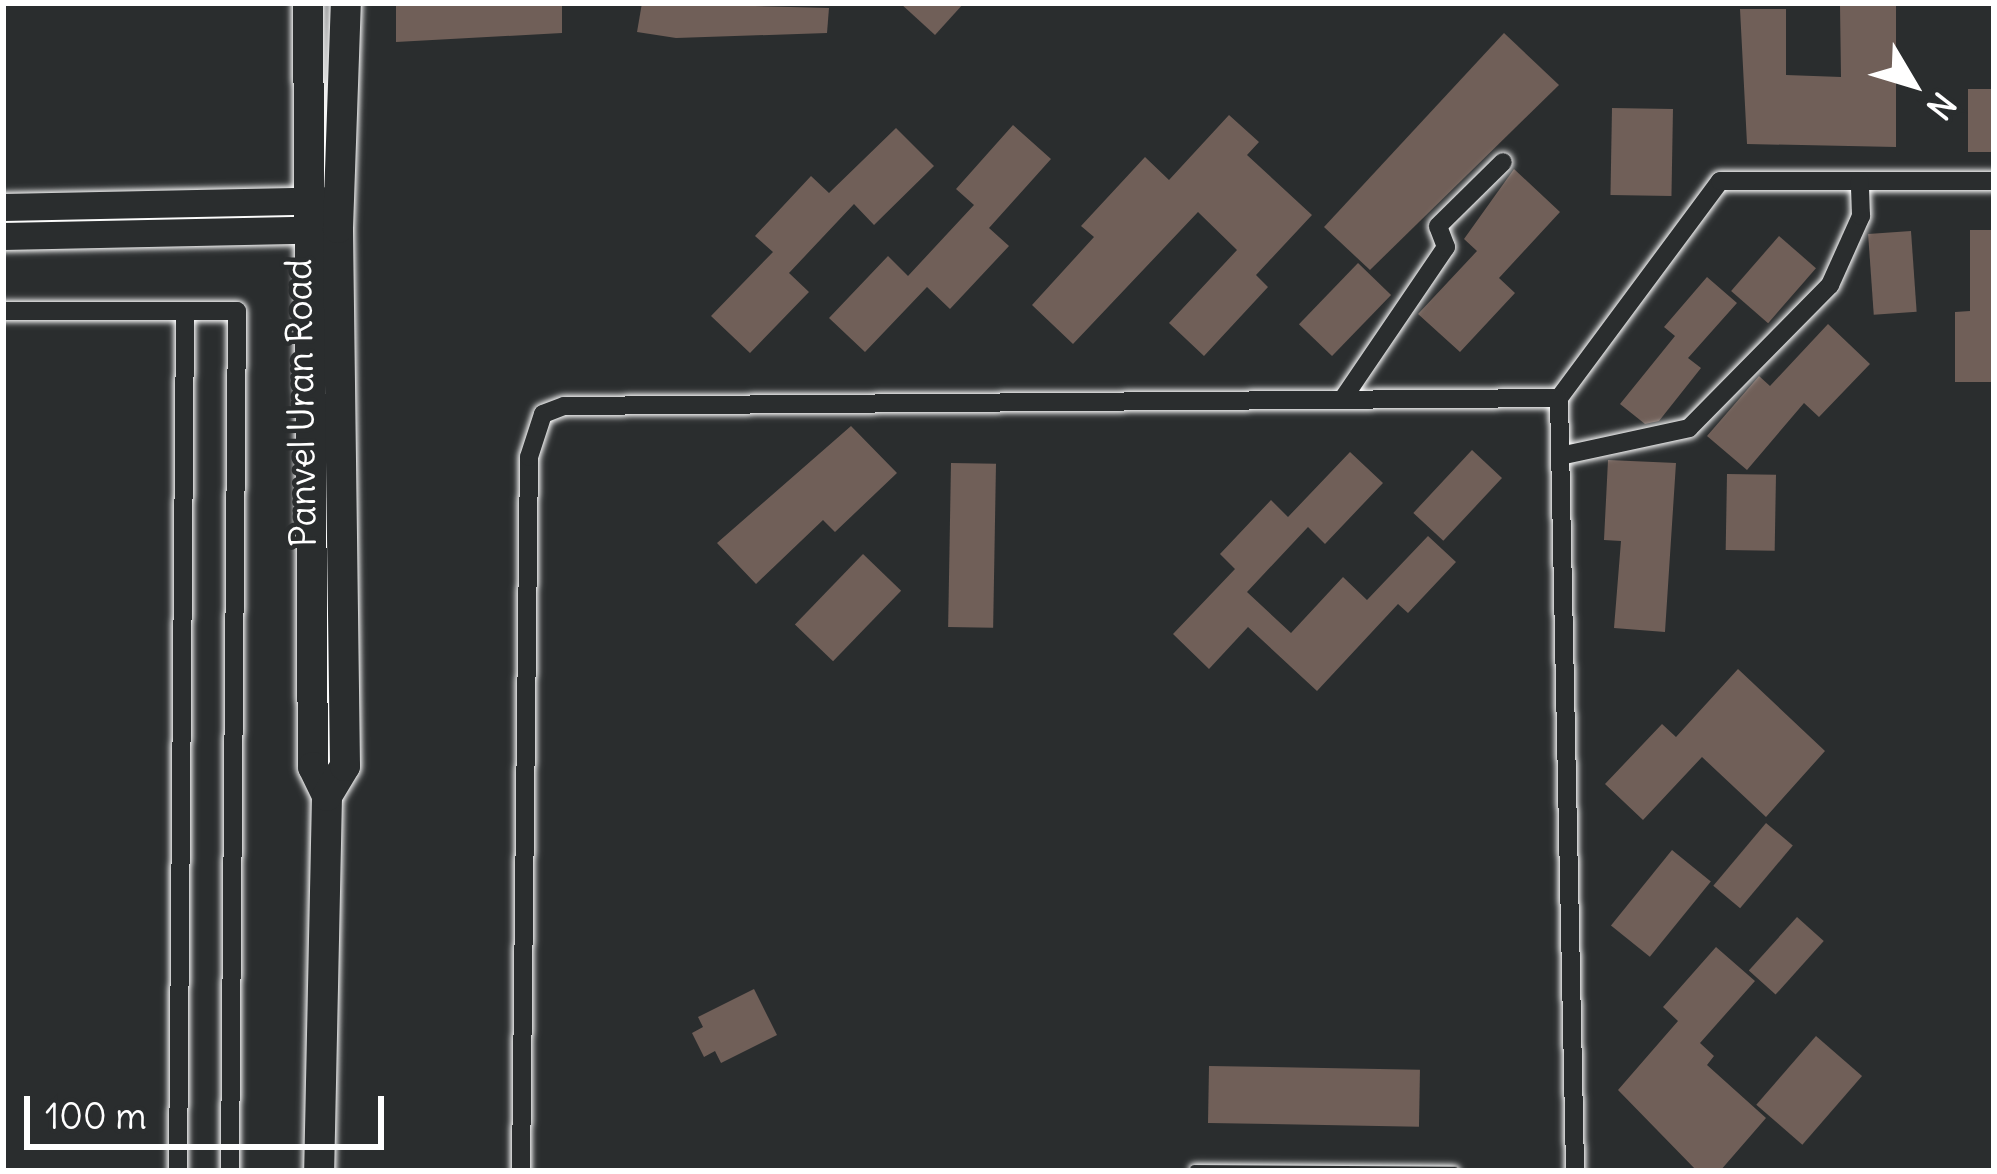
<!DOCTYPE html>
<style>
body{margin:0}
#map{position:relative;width:1997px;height:1174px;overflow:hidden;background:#2a2d2e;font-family:Delius,sans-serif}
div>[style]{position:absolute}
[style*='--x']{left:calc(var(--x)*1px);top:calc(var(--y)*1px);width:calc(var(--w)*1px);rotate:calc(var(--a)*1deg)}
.building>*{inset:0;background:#705f58;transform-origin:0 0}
.roads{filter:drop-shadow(0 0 3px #fff) drop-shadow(0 0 3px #fff)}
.lane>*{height:9px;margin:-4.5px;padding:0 4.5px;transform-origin:4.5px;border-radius:4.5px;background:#2a2d2e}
.street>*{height:18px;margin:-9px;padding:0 9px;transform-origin:9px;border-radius:9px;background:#2a2d2e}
.secondary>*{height:27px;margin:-13.5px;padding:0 13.5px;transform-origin:13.5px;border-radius:13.5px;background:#2a2d2e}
.primary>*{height:30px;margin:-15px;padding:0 15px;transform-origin:15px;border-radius:15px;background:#2a2d2e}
span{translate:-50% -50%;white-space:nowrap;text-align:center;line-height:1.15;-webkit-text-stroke:9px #2a2d2e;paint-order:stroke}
.street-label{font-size:36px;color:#fff}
.frame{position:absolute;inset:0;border:6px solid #fff;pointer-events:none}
.north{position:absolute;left:1853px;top:24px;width:120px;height:120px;-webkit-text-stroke:9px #2a2d2e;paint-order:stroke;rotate:128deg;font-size:33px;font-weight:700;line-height:48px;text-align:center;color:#fff}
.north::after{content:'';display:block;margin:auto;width:42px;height:54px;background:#fff;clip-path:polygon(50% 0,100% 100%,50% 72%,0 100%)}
.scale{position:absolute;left:24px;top:1096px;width:360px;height:54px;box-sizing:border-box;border:6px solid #fff;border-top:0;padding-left:15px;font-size:36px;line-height:42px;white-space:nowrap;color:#fff;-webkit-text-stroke:9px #2a2d2e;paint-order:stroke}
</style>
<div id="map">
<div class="building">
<i style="clip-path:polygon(396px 3px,562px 4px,562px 33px,396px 42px)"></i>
<i style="clip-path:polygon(642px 3px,829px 8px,827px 33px,676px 38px,637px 32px)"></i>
<i style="clip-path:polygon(900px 3px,964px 3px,935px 35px)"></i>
<i style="clip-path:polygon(1896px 4px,1896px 147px,1747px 144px,1740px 9px,1786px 9px,1786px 75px,1841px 77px,1840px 5px)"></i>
<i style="clip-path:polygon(1504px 33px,1559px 85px,1370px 270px,1324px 227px)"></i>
<i style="left:1968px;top:89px;width:26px;height:63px"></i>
<i style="left:1612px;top:108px;width:61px;height:87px;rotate:1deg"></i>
<i style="clip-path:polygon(1229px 115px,1259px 142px,1247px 155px,1312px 215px,1256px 275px,1268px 287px,1204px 356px,1169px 323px,1237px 250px,1198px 212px,1073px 344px,1032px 305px,1094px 237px,1081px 226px,1145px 157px,1169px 180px)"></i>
<i style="clip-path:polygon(1013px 125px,1051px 159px,989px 228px,1009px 246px,950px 309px,927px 287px,865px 352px,829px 318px,888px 256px,908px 276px,974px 205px,956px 189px)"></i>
<i style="clip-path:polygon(896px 128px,934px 166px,874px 225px,854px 204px,789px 273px,809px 292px,750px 353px,711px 316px,773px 252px,755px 236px,811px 176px,829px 193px)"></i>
<i style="clip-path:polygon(1514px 169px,1560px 212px,1499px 278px,1515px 293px,1460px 352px,1418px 314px,1477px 251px,1464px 239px)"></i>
<i style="clip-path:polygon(1970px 230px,1994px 230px,1994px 382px,1955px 382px,1955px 312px,1970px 311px)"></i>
<i style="left:1911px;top:231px;width:81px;height:43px;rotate:86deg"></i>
<i style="left:1779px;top:236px;width:49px;height:73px;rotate:41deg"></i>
<i style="left:1358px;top:263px;width:46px;height:85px;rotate:44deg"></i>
<i style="clip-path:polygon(1707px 277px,1737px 303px,1688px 358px,1701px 368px,1659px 421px,1645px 424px,1620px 404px,1675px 336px,1664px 327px)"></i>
<i style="clip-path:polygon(1828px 324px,1870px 364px,1819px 417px,1804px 403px,1747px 470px,1707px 436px,1759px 376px,1770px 386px)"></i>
<i style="clip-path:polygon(851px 426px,897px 473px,835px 532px,823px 520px,756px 584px,717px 543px)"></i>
<i style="left:1472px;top:450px;width:41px;height:86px;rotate:43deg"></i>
<i style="clip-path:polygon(1350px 452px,1383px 483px,1325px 544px,1308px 527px,1247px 592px,1291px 633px,1343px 577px,1367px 600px,1428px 536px,1456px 562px,1408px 613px,1398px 604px,1317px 691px,1248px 627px,1209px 669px,1173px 634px,1235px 569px,1220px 554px,1271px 500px,1288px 517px)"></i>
<i style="clip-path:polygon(1608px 460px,1676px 463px,1665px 632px,1614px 628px,1621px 541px,1604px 540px)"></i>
<i style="left:951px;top:463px;width:45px;height:164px;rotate:1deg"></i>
<i style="left:1727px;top:474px;width:49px;height:76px;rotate:1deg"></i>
<i style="left:863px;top:554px;width:53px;height:98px;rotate:44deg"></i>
<i style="clip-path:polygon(1738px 669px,1825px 751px,1766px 817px,1702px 757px,1643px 820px,1605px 784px,1662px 724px,1676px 737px)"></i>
<i style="left:1766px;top:823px;width:35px;height:82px;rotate:40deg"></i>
<i style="left:1672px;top:850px;width:50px;height:97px;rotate:39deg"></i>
<i style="left:1797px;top:917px;width:36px;height:72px;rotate:42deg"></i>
<i style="clip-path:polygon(1716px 947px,1755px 981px,1700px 1043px,1714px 1056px,1707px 1065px,1766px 1118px,1720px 1171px,1697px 1171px,1618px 1090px,1678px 1021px,1663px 1007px)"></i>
<i style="clip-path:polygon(754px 989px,777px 1035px,721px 1063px,715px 1051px,704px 1057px,692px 1033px,703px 1027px,698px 1017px)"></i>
<i style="left:1816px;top:1036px;width:61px;height:91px;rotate:41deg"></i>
<i style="left:1209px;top:1066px;width:211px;height:57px;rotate:1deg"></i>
</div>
<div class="roads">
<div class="lane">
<i style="--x:1194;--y:1169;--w:260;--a:0.4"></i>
</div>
<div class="street">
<i style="--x:3;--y:311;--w:234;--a:0"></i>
<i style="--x:237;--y:311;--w:860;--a:90.47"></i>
<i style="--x:1559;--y:398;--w:270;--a:-53.4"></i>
<i style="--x:1720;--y:181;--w:274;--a:0"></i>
<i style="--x:1342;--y:400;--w:185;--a:-55.8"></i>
<i style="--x:1446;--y:247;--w:22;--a:-111"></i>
<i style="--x:1438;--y:226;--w:91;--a:-44.6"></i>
<i style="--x:1560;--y:456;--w:132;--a:-12.2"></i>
<i style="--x:1689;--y:428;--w:201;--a:-45.4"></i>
<i style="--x:1830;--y:285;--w:76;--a:-65.8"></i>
<i style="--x:1861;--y:216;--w:35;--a:-92"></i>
<i style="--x:178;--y:1171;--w:860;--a:-89.53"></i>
<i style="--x:521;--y:1171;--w:714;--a:-89.36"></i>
<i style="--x:529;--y:457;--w:45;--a:-72"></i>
<i style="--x:543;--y:414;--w:22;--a:-21"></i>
<i style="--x:564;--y:406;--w:995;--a:-0.46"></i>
<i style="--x:1559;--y:398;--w:773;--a:88.81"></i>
</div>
<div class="secondary">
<i style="--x:3;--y:207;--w:326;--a:-1.2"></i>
<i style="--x:3;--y:236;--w:325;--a:-1.2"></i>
</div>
<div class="primary">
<i style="--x:308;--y:3;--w:764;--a:89.63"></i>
<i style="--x:313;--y:767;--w:32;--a:64"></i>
<i style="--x:327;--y:796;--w:375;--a:91.2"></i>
<i style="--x:327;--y:796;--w:35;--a:-59"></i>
<i style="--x:345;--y:766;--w:538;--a:-90.75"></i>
<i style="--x:338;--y:228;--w:225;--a:-88"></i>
</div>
</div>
<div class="street-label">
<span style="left:301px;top:403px;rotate:-91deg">Panvel Uran Road</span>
</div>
<div class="frame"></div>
<div class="north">N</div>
<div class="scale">100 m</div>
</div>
